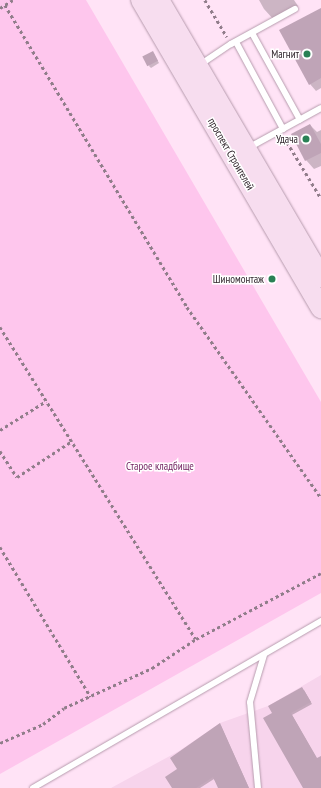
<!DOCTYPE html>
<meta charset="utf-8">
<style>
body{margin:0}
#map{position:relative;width:321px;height:788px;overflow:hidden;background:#ffe3f6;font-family:"PT Sans Narrow",sans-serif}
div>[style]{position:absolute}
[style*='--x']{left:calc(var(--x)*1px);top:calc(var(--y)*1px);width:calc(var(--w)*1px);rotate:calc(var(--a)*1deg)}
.built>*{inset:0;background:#f7d4ec}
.green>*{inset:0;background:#fec6ed}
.shadow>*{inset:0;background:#0003}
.building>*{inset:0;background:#bfa4b7;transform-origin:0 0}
.path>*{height:2.5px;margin-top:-1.25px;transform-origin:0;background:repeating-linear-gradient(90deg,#907d8a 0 3px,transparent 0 6px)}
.roads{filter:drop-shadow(0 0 1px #b79cae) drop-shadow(0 0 1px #b79cae)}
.service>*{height:6px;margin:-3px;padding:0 3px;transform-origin:3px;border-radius:3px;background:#fff}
.primary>*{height:20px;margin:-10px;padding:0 10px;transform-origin:10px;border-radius:10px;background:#f7ddef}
.dots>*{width:11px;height:11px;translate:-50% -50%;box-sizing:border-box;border:2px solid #fff;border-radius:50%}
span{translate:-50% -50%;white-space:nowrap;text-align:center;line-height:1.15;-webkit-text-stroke:3px #fff;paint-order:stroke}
.poi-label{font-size:11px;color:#30262d}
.right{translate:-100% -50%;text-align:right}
.street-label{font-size:11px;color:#30262d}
.park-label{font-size:11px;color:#752664}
</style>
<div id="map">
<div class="built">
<i style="clip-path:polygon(321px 675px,321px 788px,111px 788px,179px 751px,220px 723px,268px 706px)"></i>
</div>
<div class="green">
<i style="clip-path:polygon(0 0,86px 0,321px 402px,321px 593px,0 774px)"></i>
</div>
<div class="shadow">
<i style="clip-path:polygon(259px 0,294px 0,298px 6px,274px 20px,264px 9px)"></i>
<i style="clip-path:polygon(321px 9px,321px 88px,316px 91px,310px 84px)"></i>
<i style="clip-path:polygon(154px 54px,159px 63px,151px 68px,149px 66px)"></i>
<i style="clip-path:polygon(310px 125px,317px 132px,321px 130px,321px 166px,314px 169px,306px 160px)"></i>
<i style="clip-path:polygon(304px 690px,312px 704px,292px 715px,317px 759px,321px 757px,321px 788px,305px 788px,273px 713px)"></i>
<i style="clip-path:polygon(221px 726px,249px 788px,219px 788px,214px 779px,200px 788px,174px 788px,179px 769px)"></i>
</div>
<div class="building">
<i style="clip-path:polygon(321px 8px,321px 78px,309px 85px,279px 30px)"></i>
<i style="left:153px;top:51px;width:11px;height:12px;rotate:63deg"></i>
<i style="clip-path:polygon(310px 124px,321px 144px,321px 153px,305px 161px,291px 134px)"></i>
<i style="clip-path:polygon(302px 687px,311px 702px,291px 713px,317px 758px,321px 756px,321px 788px,303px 788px,263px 718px,272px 713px,268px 706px)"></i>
<i style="clip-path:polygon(220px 723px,249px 788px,218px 788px,213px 777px,196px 788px,172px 788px,165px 777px,177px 769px,170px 758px)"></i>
</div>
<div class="path">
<i style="--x:205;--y:0;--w:43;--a:59.3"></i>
<i style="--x:5;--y:5;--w:353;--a:58.9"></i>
<i style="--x:187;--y:307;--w:233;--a:54.9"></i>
<i style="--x:0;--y:8;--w:15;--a:-32"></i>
<i style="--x:284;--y:137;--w:71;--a:58.8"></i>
<i style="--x:0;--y:327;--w:368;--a:57.9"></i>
<i style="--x:0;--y:430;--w:54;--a:-32.2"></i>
<i style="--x:0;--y:451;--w:31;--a:57"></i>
<i style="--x:17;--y:477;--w:66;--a:-33.2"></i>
<i style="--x:0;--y:547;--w:175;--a:58.8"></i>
<i style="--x:0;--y:743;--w:47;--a:-23.8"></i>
<i style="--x:43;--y:724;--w:26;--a:-37"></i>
<i style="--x:64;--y:708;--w:97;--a:-24.4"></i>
<i style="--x:152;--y:668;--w:53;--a:-33.4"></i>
<i style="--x:196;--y:639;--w:141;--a:-27.8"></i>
</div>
<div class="roads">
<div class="service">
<i style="--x:252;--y:33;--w:99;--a:61.1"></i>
<i style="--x:236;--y:42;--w:99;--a:61.6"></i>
<i style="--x:201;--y:64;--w:36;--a:-34"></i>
<i style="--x:231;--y:44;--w:73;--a:-28.7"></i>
<i style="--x:248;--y:148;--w:83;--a:-28.7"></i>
<i style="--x:33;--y:788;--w:333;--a:-30.1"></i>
<i style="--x:258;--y:788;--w:86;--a:-95.3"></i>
<i style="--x:250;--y:702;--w:49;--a:-73.4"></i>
</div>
<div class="primary">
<i style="--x:141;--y:0;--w:357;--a:59.7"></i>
<i style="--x:159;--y:0;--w:321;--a:59.7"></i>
</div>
</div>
<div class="dots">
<i style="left:307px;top:54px;background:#298155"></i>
<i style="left:306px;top:139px;background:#298155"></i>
<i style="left:272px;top:279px;background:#298155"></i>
</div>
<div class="poi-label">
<span class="right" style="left:299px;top:54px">Магнит</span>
<span class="right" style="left:298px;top:139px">Удача</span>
<span class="right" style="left:264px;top:279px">Шиномонтаж</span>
</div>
<div class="street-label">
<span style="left:231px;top:154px;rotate:60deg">проспект Строителей</span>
</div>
<div class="park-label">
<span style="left:160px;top:466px">Старое кладбище</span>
</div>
</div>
